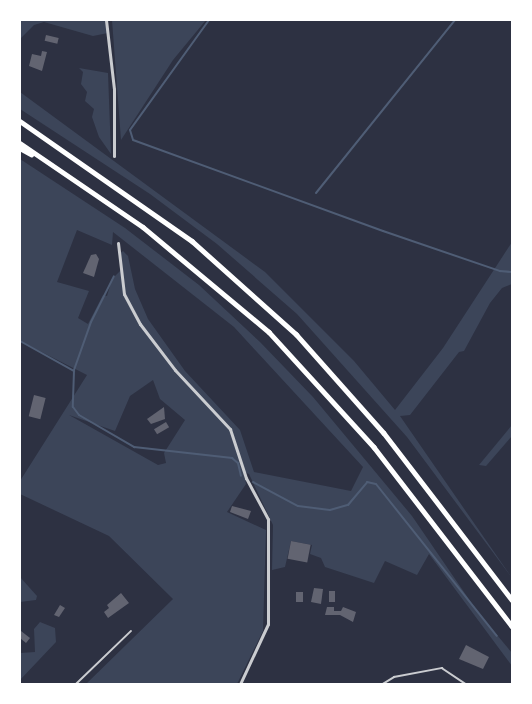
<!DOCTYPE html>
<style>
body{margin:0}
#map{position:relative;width:532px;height:704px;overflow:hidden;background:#2d3142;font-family:Commissioner,sans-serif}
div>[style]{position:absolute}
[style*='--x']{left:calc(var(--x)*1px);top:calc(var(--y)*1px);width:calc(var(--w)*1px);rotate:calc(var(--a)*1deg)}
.green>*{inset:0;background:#3c4559}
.stream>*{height:2px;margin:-1px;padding:0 1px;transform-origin:1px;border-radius:1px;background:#4f5d75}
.building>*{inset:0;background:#626471;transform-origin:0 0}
.service>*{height:1.5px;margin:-0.75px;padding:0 0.75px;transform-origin:0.75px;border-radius:0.75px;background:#caccd0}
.minor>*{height:3px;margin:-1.5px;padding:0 1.5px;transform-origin:1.5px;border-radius:1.5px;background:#caccd0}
.motorway>*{height:4.5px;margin:-2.25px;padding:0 2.25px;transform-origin:2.25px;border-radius:2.25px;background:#fff}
span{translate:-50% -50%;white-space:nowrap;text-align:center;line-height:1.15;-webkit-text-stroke:4.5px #fff;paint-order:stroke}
.frame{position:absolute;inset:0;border:21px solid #fff;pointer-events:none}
</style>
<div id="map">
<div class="green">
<i style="clip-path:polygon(20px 20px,106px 20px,108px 33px,93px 36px,44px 22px,34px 25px,20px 39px)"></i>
<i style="clip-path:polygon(112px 20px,206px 20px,173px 60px,121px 140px)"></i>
<i style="clip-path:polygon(79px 68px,108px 73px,111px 154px,99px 137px,92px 117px,94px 109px,85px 101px,87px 92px,81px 84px,83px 72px)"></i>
<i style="clip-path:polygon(20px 92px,265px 272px,354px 361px,395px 410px,443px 348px,512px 242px,512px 284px,502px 288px,490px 303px,464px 351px,459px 352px,410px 415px,400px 416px,512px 578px,407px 437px,297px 314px,217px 244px,150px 194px,20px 109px)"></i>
<i style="clip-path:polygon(evenodd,20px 159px,125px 228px,199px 285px,260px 342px,313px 397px,412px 516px,477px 611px,512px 653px,512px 666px,429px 554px,417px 575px,385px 561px,374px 583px,325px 567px,321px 558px,310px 554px,312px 545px,291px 541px,285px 567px,272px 570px,273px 525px,249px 474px,244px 472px,246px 484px,227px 512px,266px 530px,263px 631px,237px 684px,86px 684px,173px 599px,109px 536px,20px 494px,20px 481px,87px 375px,20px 341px,20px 159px,77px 230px,112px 245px,113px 232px,234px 327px,363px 467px,351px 491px,254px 472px,240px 430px,185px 371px,148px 319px,135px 289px,128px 256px,123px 251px,120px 253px,122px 269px,112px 279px,107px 296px,103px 295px,88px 324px,78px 318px,89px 291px,57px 282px,77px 230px,20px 159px,153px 380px,160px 399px,185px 420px,164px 453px,166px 463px,158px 465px,69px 415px,115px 431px,130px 396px,153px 380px)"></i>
<i style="clip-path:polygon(512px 425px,512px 436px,486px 466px,479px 465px)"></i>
<i style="clip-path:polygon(20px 577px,37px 596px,36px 600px,20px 602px)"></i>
<i style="clip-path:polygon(40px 622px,55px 628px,56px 642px,20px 680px,20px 653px,35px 652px,34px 629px)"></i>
</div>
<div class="stream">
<i style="--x:209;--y:20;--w:135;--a:125.7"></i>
<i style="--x:130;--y:130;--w:10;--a:73"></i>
<i style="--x:133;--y:140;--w:266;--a:20"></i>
<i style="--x:383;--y:231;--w:124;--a:18.9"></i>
<i style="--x:500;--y:271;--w:12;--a:5"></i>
<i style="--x:316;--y:193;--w:222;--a:-51.2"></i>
<i style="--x:20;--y:341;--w:62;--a:29.1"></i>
<i style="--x:74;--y:371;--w:36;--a:92"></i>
<i style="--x:73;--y:407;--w:10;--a:53"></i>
<i style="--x:79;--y:415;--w:64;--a:30.2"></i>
<i style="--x:134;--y:447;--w:99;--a:6.4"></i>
<i style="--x:232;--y:458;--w:8;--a:40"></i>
<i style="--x:238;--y:463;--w:13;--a:77"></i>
<i style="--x:74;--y:370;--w:51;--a:-70.5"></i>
<i style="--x:91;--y:322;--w:51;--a:-63.4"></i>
<i style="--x:253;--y:482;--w:51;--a:28.1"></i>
<i style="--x:298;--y:506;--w:32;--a:7"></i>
<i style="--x:330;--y:510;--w:19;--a:-16"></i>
<i style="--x:348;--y:505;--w:30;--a:-50"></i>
<i style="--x:367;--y:482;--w:9;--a:13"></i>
<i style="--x:376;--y:484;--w:194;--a:51.5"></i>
</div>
<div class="building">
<i style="left:46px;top:35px;width:13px;height:6px;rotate:13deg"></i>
<i style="clip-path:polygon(42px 51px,47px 52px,42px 71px,29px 66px,32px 54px,41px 56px)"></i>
<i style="clip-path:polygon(96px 254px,99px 259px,94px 277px,83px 273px,91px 255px)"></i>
<i style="left:34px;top:395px;width:12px;height:22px;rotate:14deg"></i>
<i style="clip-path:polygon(164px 407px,165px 419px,151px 424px,147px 419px)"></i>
<i style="left:166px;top:422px;width:6px;height:14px;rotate:59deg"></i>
<i style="clip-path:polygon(232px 506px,251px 511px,248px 519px,230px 512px)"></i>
<i style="left:291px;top:541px;width:20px;height:18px;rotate:11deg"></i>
<i style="clip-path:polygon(314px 588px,323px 589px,321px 604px,311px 602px)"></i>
<i style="left:329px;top:591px;width:6px;height:11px"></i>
<i style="left:296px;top:592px;width:7px;height:10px"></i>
<i style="clip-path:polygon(121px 593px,129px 603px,108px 618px,104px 612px,109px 608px,107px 605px)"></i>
<i style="clip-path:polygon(60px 605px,65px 608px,59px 617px,54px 615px)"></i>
<i style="clip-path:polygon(327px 607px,334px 607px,334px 611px,341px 611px,343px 607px,356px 612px,353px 622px,340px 615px,325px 615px)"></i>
<i style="clip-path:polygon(21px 631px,30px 638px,26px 643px,20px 638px)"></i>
<i style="clip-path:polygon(466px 645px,489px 657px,483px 669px,459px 659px)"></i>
</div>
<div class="service">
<i style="--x:76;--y:684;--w:76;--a:-43.9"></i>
<i style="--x:383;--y:684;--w:13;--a:-32"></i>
<i style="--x:394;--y:677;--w:49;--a:-10.6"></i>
<i style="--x:442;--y:668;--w:29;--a:34"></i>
</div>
<div class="minor">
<i style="--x:106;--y:20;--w:69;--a:83.4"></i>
<i style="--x:114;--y:89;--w:67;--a:90"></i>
<i style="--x:118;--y:243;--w:51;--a:83.3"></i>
<i style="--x:124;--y:294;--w:34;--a:62"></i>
<i style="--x:140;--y:324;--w:58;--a:52.7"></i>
<i style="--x:175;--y:370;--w:81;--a:47"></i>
<i style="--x:230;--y:429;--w:52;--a:71.9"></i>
<i style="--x:246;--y:478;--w:47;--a:61.8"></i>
<i style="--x:268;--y:519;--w:105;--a:90"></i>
<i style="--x:268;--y:624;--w:66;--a:115"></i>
</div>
<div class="motorway">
<i style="--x:20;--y:121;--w:210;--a:34.9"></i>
<i style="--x:192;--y:241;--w:140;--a:41.8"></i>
<i style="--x:296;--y:334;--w:132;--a:48.4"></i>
<i style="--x:384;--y:433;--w:210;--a:52.5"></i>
<i style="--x:20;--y:143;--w:149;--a:34.3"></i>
<i style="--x:143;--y:227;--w:164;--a:39.8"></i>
<i style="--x:269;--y:332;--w:156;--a:47.6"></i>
<i style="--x:374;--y:447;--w:226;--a:52.4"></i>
<i style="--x:20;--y:148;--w:13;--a:29"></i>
</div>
<div class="frame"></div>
</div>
